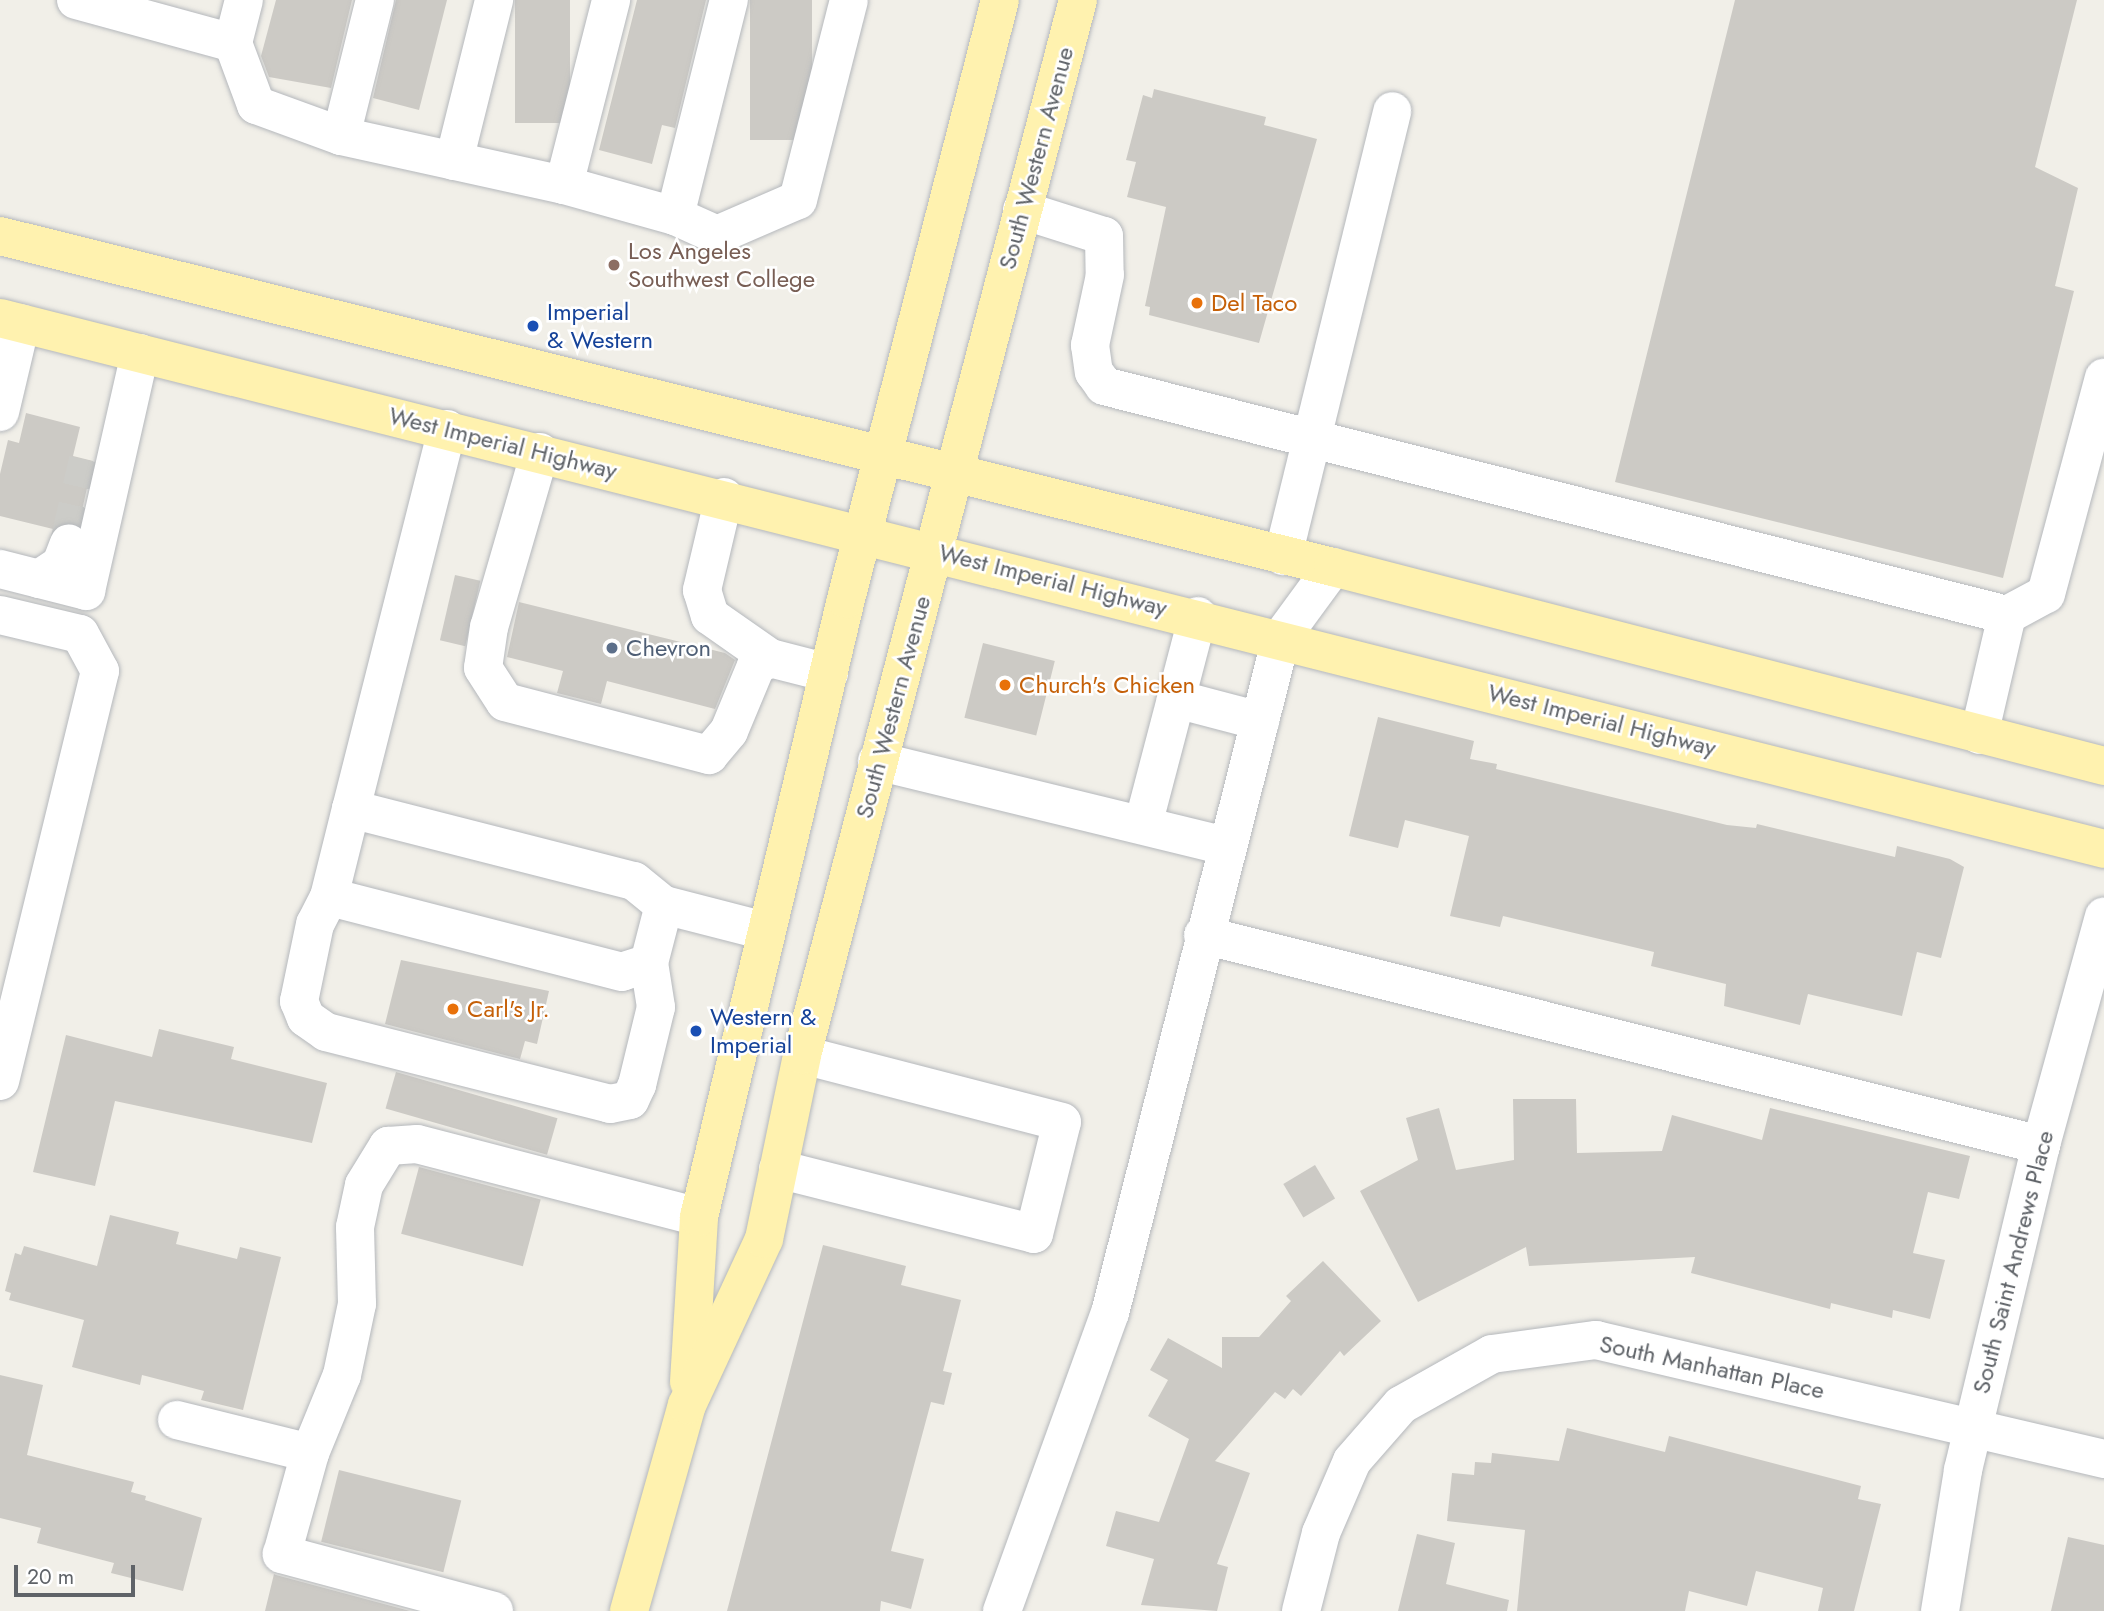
<!DOCTYPE html>
<style>
body{margin:0}
#map{position:relative;width:2104px;height:1611px;overflow:hidden;background:#f1efe8;font-family:Jost,sans-serif}
div>[style]{position:absolute}
[style*='--x']{left:calc(var(--x)*1px);top:calc(var(--y)*1px);width:calc(var(--w)*1px);rotate:calc(var(--a)*1deg)}
.building>*{inset:0;background:#cccac5;transform-origin:0 0}
.minor-tunnel>*{height:38px;margin-top:-19px;transform-origin:0;background:repeating-linear-gradient(90deg,#ccccc8 0 38px,transparent 0 57px)}
.roads{filter:drop-shadow(0 0 2px #b5b8bc) drop-shadow(0 0 2px #b5b8bc)}
.minor>*{height:38px;margin:-19px;padding:0 19px;transform-origin:19px;border-radius:19px;background:#fff}
.major>*{height:38px;margin:-19px;padding:0 19px;transform-origin:19px;border-radius:19px;background:#fff2af}
.dots>*{width:19px;height:19px;translate:-50% -50%;box-sizing:border-box;border:4px solid #fff;border-radius:50%}
span{translate:-50% -50%;white-space:nowrap;text-align:center;line-height:1.15;-webkit-text-stroke:5px #fff;paint-order:stroke}
.street-label{font-size:24px;color:#5f6368}
.education-label{font-size:24px;color:#785e54}
.left{translate:0 -50%;text-align:left}
.food-label{font-size:24px;color:#c56008}
.transit-label{font-size:24px;color:#164399}
.service-label{font-size:24px;color:#4e5e75}
.scale{position:absolute;left:14px;top:1565px;width:121px;height:32px;box-sizing:border-box;border:4px solid #5f6368;border-top:0;padding-left:9px;font-size:21px;line-height:24px;white-space:nowrap;color:#5f6368;-webkit-text-stroke:5px #fff;paint-order:stroke}
</style>
<div id="map">
<div class="building">
<i style="clip-path:polygon(276px 0,352px 0,331px 88px,269px 77px,261px 56px)"></i>
<i style="clip-path:polygon(396px 0,447px 0,419px 110px,373px 98px)"></i>
<i style="left:515px;top:0;width:55px;height:123px"></i>
<i style="clip-path:polygon(637px 0,706px 0,675px 128px,662px 125px,652px 164px,599px 150px)"></i>
<i style="left:750px;top:0;width:62px;height:140px"></i>
<i style="clip-path:polygon(1735px 0,2077px 0,2035px 167px,2078px 188px,2055px 286px,2074px 291px,2003px 578px,1615px 482px)"></i>
<i style="clip-path:polygon(1154px 89px,1266px 117px,1264px 125px,1317px 139px,1259px 343px,1149px 315px,1150px 307px,1145px 306px,1166px 207px,1127px 197px,1136px 162px,1126px 160px,1143px 95px,1152px 98px)"></i>
<i style="clip-path:polygon(26px 413px,80px 427px,73px 456px,93px 461px,79px 524px,65px 522px,53px 529px,0 516px,0 474px,8px 440px,19px 443px)"></i>
<i style="left:455px;top:575px;width:26px;height:67px;rotate:13deg"></i>
<i style="clip-path:polygon(519px 602px,725px 653px,735px 660px,715px 709px,607px 681px,601px 704px,557px 693px,563px 671px,507px 657px)"></i>
<i style="left:983px;top:643px;width:74px;height:77px;rotate:14deg"></i>
<i style="clip-path:polygon(1378px 717px,1474px 741px,1470px 759px,1497px 764px,1496px 769px,1727px 825px,1756px 828px,1757px 824px,1895px 857px,1897px 846px,1950px 859px,1964px 867px,1941px 958px,1917px 952px,1902px 1016px,1808px 994px,1800px 1025px,1724px 1006px,1726px 984px,1651px 966px,1654px 952px,1503px 916px,1500px 927px,1450px 916px,1469px 836px,1405px 820px,1398px 848px,1349px 836px)"></i>
<i style="clip-path:polygon(401px 960px,549px 991px,537px 1044px,525px 1041px,520px 1059px,385px 1024px)"></i>
<i style="clip-path:polygon(159px 1029px,234px 1047px,231px 1059px,327px 1083px,312px 1143px,115px 1101px,95px 1186px,33px 1172px,66px 1035px,152px 1057px)"></i>
<i style="left:396px;top:1072px;width:168px;height:38px;rotate:16deg"></i>
<i style="clip-path:polygon(1513px 1099px,1576px 1099px,1577px 1153px,1662px 1151px,1672px 1115px,1762px 1140px,1770px 1108px,1970px 1156px,1959px 1199px,1928px 1192px,1913px 1253px,1945px 1260px,1930px 1319px,1893px 1310px,1892px 1318px,1831px 1303px,1830px 1309px,1691px 1273px,1695px 1257px,1529px 1266px,1526px 1247px,1418px 1302px,1360px 1191px,1418px 1160px,1406px 1118px,1439px 1108px,1456px 1170px,1514px 1160px)"></i>
<i style="left:1315px;top:1165px;width:39px;height:37px;rotate:59deg"></i>
<i style="left:419px;top:1167px;width:126px;height:69px;rotate:15deg"></i>
<i style="clip-path:polygon(110px 1215px,179px 1232px,176px 1244px,237px 1259px,240px 1247px,281px 1257px,243px 1410px,201px 1400px,204px 1391px,142px 1375px,140px 1385px,72px 1367px,84px 1320px,9px 1300px,11px 1293px,5px 1291px,15px 1253px,21px 1255px,24px 1246px,97px 1266px)"></i>
<i style="clip-path:polygon(823px 1245px,906px 1266px,901px 1285px,961px 1300px,943px 1371px,952px 1373px,944px 1405px,931px 1402px,891px 1551px,924px 1559px,911px 1609px,881px 1601px,880px 1611px,727px 1611px)"></i>
<i style="clip-path:polygon(1323px 1261px,1381px 1321px,1344px 1356px,1340px 1351px,1301px 1396px,1293px 1389px,1285px 1399px,1275px 1392px,1215px 1461px,1250px 1473px,1217px 1564px,1228px 1567px,1217px 1611px,1141px 1605px,1154px 1559px,1106px 1546px,1116px 1511px,1159px 1522px,1189px 1439px,1148px 1416px,1168px 1380px,1150px 1370px,1168px 1338px,1222px 1368px,1222px 1337px,1259px 1337px,1291px 1301px,1286px 1296px)"></i>
<i style="clip-path:polygon(0 1375px,43px 1385px,27px 1455px,134px 1482px,131px 1492px,146px 1496px,145px 1500px,202px 1518px,183px 1591px,111px 1573px,114px 1563px,37px 1543px,41px 1528px,0 1518px)"></i>
<i style="clip-path:polygon(1567px 1428px,1665px 1452px,1669px 1436px,1861px 1486px,1858px 1499px,1881px 1504px,1854px 1611px,1818px 1611px,1823px 1588px,1756px 1571px,1747px 1606px,1689px 1591px,1685px 1611px,1517px 1611px,1525px 1530px,1447px 1521px,1452px 1473px,1474px 1475px,1475px 1462px,1491px 1463px,1492px 1453px,1559px 1461px)"></i>
<i style="left:339px;top:1470px;width:126px;height:74px;rotate:14deg"></i>
<i style="clip-path:polygon(1417px 1534px,1455px 1543px,1446px 1584px,1509px 1600px,1507px 1611px,1398px 1611px)"></i>
<i style="clip-path:polygon(2068px 1537px,2104px 1545px,2104px 1611px,2051px 1611px)"></i>
<i style="clip-path:polygon(274px 1574px,276px 1575px,410px 1611px,265px 1611px)"></i>
</div>
<div class="minor-tunnel">
<i style="--x:69;--y:543;--w:85;--a:-77.1"></i>
</div>
<div class="roads">
<div class="minor">
<i style="--x:76;--y:0;--w:163;--a:15.3"></i>
<i style="--x:233;--y:43;--w:44;--a:-75.7"></i>
<i style="--x:233;--y:43;--w:66;--a:69.6"></i>
<i style="--x:256;--y:105;--w:90;--a:20"></i>
<i style="--x:341;--y:136;--w:228;--a:12.4"></i>
<i style="--x:564;--y:185;--w:115;--a:15.6"></i>
<i style="--x:675;--y:216;--w:46;--a:24.3"></i>
<i style="--x:717;--y:235;--w:88;--a:-23.4"></i>
<i style="--x:798;--y:200;--w:206;--a:-75.7"></i>
<i style="--x:341;--y:136;--w:140;--a:-76"></i>
<i style="--x:454;--y:161;--w:166;--a:-76"></i>
<i style="--x:564;--y:185;--w:191;--a:-75.7"></i>
<i style="--x:1022;--y:210;--w:86;--a:17.6"></i>
<i style="--x:1104;--y:236;--w:39;--a:89"></i>
<i style="--x:1105;--y:275;--w:72;--a:102.1"></i>
<i style="--x:1090;--y:345;--w:27;--a:82"></i>
<i style="--x:1094;--y:372;--w:17;--a:54"></i>
<i style="--x:1104;--y:386;--w:932;--a:14.23"></i>
<i style="--x:2007;--y:615;--w:123;--a:103.1"></i>
<i style="--x:675;--y:216;--w:223;--a:-76"></i>
<i style="--x:0;--y:412;--w:91;--a:-76.7"></i>
<i style="--x:540;--y:452;--w:182;--a:106.2"></i>
<i style="--x:489;--y:627;--w:41;--a:98.3"></i>
<i style="--x:483;--y:668;--w:40;--a:57.1"></i>
<i style="--x:505;--y:702;--w:211;--a:14.6"></i>
<i style="--x:709;--y:755;--w:31;--a:-50"></i>
<i style="--x:729;--y:731;--w:70;--a:-67.4"></i>
<i style="--x:756;--y:666;--w:16;--a:-30"></i>
<i style="--x:770;--y:658;--w:61;--a:14.3"></i>
<i style="--x:724;--y:497;--w:96;--a:103.3"></i>
<i style="--x:702;--y:590;--w:27;--a:73"></i>
<i style="--x:710;--y:616;--w:73;--a:35"></i>
<i style="--x:1283;--y:556;--w:458;--a:-76.2"></i>
<i style="--x:0;--y:569;--w:89;--a:14.3"></i>
<i style="--x:86;--y:591;--w:244;--a:-77.2"></i>
<i style="--x:39;--y:579;--w:27;--a:-34"></i>
<i style="--x:61;--y:564;--w:22;--a:-69"></i>
<i style="--x:0;--y:615;--w:82;--a:13.4"></i>
<i style="--x:80;--y:634;--w:42;--a:61.6"></i>
<i style="--x:100;--y:671;--w:422;--a:103.7"></i>
<i style="--x:2007;--y:615;--w:44;--a:-28.3"></i>
<i style="--x:2046;--y:594;--w:224;--a:-75"></i>
<i style="--x:1176;--y:699;--w:87;--a:14.7"></i>
<i style="--x:877;--y:761;--w:360;--a:13.7"></i>
<i style="--x:351;--y:809;--w:392;--a:-75.8"></i>
<i style="--x:1143;--y:825;--w:216;--a:-75.3"></i>
<i style="--x:329;--y:897;--w:30;--a:117"></i>
<i style="--x:315;--y:924;--w:79;--a:101.7"></i>
<i style="--x:299;--y:1001;--w:18;--a:68"></i>
<i style="--x:306;--y:1018;--w:24;--a:35"></i>
<i style="--x:326;--y:1032;--w:293;--a:14.2"></i>
<i style="--x:610;--y:1104;--w:20;--a:-11"></i>
<i style="--x:630;--y:1100;--w:17;--a:-65"></i>
<i style="--x:637;--y:1085;--w:80;--a:-76.3"></i>
<i style="--x:656;--y:1007;--w:45;--a:-99"></i>
<i style="--x:664;--y:905;--w:60;--a:104.5"></i>
<i style="--x:649;--y:963;--w:28;--a:162"></i>
<i style="--x:622;--y:972;--w:302;--a:-165.6"></i>
<i style="--x:329;--y:897;--w:91;--a:-76"></i>
<i style="--x:351;--y:809;--w:292;--a:14.3"></i>
<i style="--x:634;--y:881;--w:38;--a:39"></i>
<i style="--x:664;--y:905;--w:104;--a:14.4"></i>
<i style="--x:1203;--y:935;--w:864;--a:14.07"></i>
<i style="--x:778;--y:1169;--w:264;--a:14.2"></i>
<i style="--x:1034;--y:1234;--w:115;--a:-76"></i>
<i style="--x:1062;--y:1122;--w:268;--a:-165.5"></i>
<i style="--x:177;--y:1420;--w:137;--a:13.9"></i>
<i style="--x:494;--y:1611;--w:220;--a:-165"></i>
<i style="--x:282;--y:1554;--w:105;--a:-74.5"></i>
<i style="--x:310;--y:1453;--w:84;--a:-67.7"></i>
<i style="--x:342;--y:1375;--w:73;--a:-78.1"></i>
<i style="--x:357;--y:1304;--w:77;--a:-91.5"></i>
<i style="--x:355;--y:1227;--w:43;--a:-77.9"></i>
<i style="--x:364;--y:1185;--w:46;--a:-58.4"></i>
<i style="--x:388;--y:1146;--w:29;--a:-4"></i>
<i style="--x:417;--y:1144;--w:291;--a:14.5"></i>
<i style="--x:1002;--y:1611;--w:317;--a:-70.1"></i>
<i style="--x:1110;--y:1313;--w:696;--a:-75.78"></i>
<i style="--x:1281;--y:638;--w:88;--a:-53.8"></i>
<i style="--x:1301;--y:1611;--w:81;--a:-75.6"></i>
<i style="--x:1321;--y:1533;--w:78;--a:-66.7"></i>
<i style="--x:1352;--y:1461;--w:74;--a:-48.8"></i>
<i style="--x:1401;--y:1405;--w:104;--a:-29.3"></i>
<i style="--x:1492;--y:1354;--w:105;--a:-7.7"></i>
<i style="--x:1596;--y:1340;--w:522;--a:13.18"></i>
<i style="--x:1940;--y:1611;--w:143;--a:-80.7"></i>
<i style="--x:1963;--y:1470;--w:334;--a:-76.5"></i>
<i style="--x:2041;--y:1145;--w:237;--a:-74.6"></i>
</div>
<div class="major">
<i style="--x:0;--y:236;--w:1373;--a:13.95"></i>
<i style="--x:1333;--y:567;--w:796;--a:14.47"></i>
<i style="--x:0;--y:318;--w:2170;--a:14.16"></i>
<i style="--x:689;--y:1382;--w:165;--a:-86.5"></i>
<i style="--x:699;--y:1217;--w:635;--a:-76.62"></i>
<i style="--x:846;--y:599;--w:618;--a:-75.58"></i>
<i style="--x:629;--y:1611;--w:214;--a:-74.3"></i>
<i style="--x:687;--y:1405;--w:183;--a:-65.1"></i>
<i style="--x:764;--y:1239;--w:188;--a:-78.3"></i>
<i style="--x:802;--y:1055;--w:1091;--a:-75.34"></i>
</div>
</div>
<div class="dots">
<i style="left:614px;top:265px;background:#8d6e63"></i>
<i style="left:1197px;top:303px;background:#e8710a"></i>
<i style="left:533px;top:326px;background:#1a4fb4"></i>
<i style="left:612px;top:648px;background:#5c6f8a"></i>
<i style="left:1005px;top:685px;background:#e8710a"></i>
<i style="left:453px;top:1009px;background:#e8710a"></i>
<i style="left:696px;top:1031px;background:#1a4fb4"></i>
</div>
<div class="street-label">
<span style="left:1036px;top:158px;rotate:-75deg">South Western Avenue</span>
<span style="left:503px;top:443px;rotate:14deg">West Imperial Highway</span>
<span style="left:1053px;top:580px;rotate:14deg">West Imperial Highway</span>
<span style="left:893px;top:707px;rotate:-75deg">South Western Avenue</span>
<span style="left:1602px;top:720px;rotate:14deg">West Imperial Highway</span>
<span style="left:2013px;top:1262px;rotate:-76deg">South Saint Andrews Place</span>
<span style="left:1712px;top:1367px;rotate:12deg">South Manhattan Place</span>
</div>
<div class="education-label">
<span class="left" style="left:628px;top:265px">Los Angeles<br>Southwest College</span>
</div>
<div class="food-label">
<span class="left" style="left:1211px;top:303px">Del Taco</span>
<span class="left" style="left:1019px;top:685px">Church's Chicken</span>
<span class="left" style="left:467px;top:1009px">Carl's Jr.</span>
</div>
<div class="transit-label">
<span class="left" style="left:547px;top:326px">Imperial<br>&amp; Western</span>
<span class="left" style="left:710px;top:1031px">Western &amp;<br>Imperial</span>
</div>
<div class="service-label">
<span class="left" style="left:626px;top:648px">Chevron</span>
</div>
<div class="scale">20 m</div>
</div>
